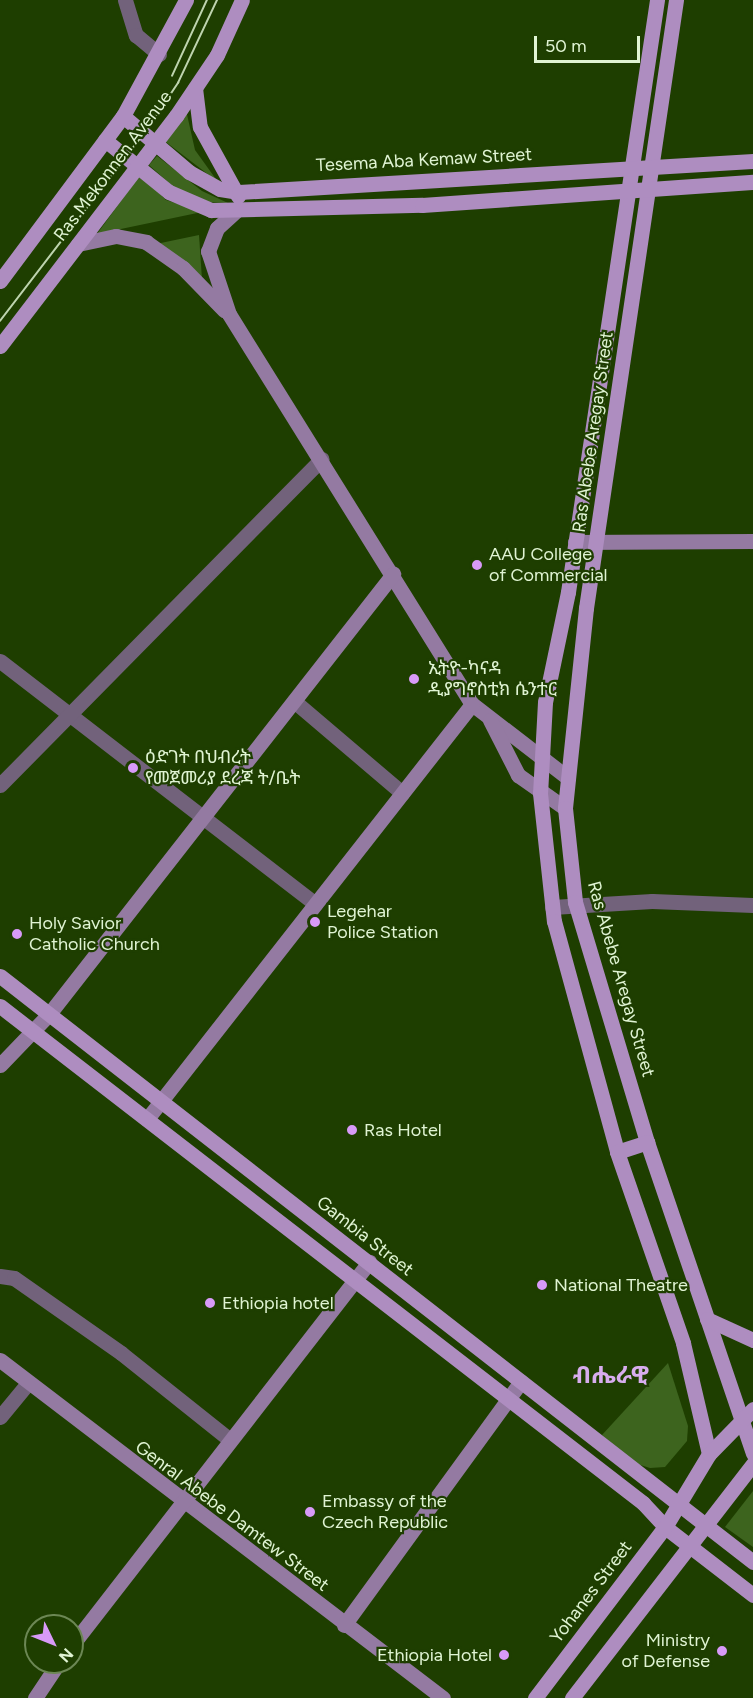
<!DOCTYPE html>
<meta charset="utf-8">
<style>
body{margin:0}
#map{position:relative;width:753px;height:1698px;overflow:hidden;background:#1e3e00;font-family:Figtree,"Noto Sans Ethiopic",sans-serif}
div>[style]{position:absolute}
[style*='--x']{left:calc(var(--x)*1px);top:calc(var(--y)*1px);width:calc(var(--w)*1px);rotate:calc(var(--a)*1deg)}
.green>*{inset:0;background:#3d641e}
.street>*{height:15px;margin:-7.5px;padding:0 7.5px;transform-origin:7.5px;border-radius:7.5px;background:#72627b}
.secondary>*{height:15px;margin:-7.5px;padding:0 7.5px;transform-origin:7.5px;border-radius:7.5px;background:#947aa2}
.primary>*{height:15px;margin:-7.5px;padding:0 7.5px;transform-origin:7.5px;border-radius:7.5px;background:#ae8dc0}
.tram>*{height:1.5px;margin:-0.75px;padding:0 0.75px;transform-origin:0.75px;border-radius:0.75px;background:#bed4ae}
.dots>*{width:16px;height:16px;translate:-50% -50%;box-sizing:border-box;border:3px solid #1e3e00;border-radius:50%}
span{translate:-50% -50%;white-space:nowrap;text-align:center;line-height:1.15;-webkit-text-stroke:4.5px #1e3e00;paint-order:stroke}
.street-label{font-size:18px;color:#e0f4d3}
.poi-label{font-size:18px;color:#e0f4d3}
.left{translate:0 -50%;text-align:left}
.right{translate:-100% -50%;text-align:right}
.district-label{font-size:24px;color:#d7adee;font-weight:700}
.north{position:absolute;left:24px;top:1614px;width:60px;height:60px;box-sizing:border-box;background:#1e3e00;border:2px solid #6c8754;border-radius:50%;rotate:133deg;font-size:16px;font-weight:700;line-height:24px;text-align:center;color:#e0f4d3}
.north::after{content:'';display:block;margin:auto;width:21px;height:27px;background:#d89af8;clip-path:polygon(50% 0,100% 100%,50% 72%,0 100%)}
.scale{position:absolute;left:534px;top:36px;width:106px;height:27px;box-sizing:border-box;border:3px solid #e0f4d3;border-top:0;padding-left:8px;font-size:18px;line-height:21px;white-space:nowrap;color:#e0f4d3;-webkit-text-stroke:4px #1e3e00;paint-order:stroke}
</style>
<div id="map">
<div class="green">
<i style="clip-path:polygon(186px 110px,195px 150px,218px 182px,162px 139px)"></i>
<i style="clip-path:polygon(157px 156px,202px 191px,228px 203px,204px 202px,176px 189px,149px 165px)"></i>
<i style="clip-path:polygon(140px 175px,166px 200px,202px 212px,97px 234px)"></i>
<i style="clip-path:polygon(199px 235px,202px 279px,156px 244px)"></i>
<i style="clip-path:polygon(668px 1363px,688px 1426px,687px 1441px,665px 1467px,650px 1468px,634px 1463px,602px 1435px)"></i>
<i style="clip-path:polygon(753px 1491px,753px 1547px,725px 1527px)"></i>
</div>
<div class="street">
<i style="--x:125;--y:0;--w:37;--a:73"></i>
<i style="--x:136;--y:35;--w:30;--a:40"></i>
<i style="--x:0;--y:661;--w:398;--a:37.6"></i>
<i style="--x:294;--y:701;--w:142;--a:40.4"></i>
<i style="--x:0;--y:785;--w:458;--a:-45.4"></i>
<i style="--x:552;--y:907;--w:100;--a:-3.4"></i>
<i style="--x:652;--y:901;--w:101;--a:2.3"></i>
<i style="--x:0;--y:1276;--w:14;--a:8"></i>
<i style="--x:14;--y:1278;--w:131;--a:35"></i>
<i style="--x:121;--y:1353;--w:139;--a:38.6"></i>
<i style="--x:0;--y:1417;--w:44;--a:-50.5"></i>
</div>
<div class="secondary">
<i style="--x:237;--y:210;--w:27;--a:138"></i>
<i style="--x:217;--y:228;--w:25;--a:111"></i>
<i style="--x:208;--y:251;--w:66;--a:71.6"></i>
<i style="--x:229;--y:314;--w:460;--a:58.1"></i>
<i style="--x:472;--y:704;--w:121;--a:37.6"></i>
<i style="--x:78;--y:244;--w:39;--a:-12"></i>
<i style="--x:116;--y:236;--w:31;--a:11"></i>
<i style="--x:146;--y:242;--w:45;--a:35.1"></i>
<i style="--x:183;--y:268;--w:59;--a:45.7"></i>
<i style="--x:575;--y:542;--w:178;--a:-0.3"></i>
<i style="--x:490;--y:720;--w:62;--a:63"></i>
<i style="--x:518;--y:775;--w:57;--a:35.1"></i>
<i style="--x:0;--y:1065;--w:71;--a:-46.1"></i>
<i style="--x:49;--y:1014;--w:559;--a:-51.98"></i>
<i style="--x:147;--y:1119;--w:527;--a:-51.93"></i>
<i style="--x:0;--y:1360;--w:557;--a:37.34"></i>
<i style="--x:344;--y:1625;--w:301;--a:-54"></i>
<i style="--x:72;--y:1645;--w:485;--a:-52.2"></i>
<i style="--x:35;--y:1698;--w:43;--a:-56.3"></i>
</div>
<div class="primary">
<i style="--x:657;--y:0;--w:599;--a:98.55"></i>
<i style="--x:568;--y:592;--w:112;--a:101.8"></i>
<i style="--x:545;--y:702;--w:91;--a:93.1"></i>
<i style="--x:540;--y:793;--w:129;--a:83.8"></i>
<i style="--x:554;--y:921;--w:239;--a:74.7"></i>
<i style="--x:617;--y:1152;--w:202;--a:70.9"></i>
<i style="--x:683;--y:1343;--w:114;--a:76.8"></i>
<i style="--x:676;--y:0;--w:615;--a:98.42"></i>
<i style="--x:586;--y:608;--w:201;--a:96"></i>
<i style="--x:565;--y:808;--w:95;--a:83.9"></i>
<i style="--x:575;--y:902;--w:251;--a:73.3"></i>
<i style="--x:647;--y:1142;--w:329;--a:71.2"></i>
<i style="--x:195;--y:88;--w:39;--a:83"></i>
<i style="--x:200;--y:127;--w:79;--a:61.2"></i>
<i style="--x:123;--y:116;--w:87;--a:40.3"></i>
<i style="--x:189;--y:172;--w:35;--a:29"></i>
<i style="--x:220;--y:189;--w:19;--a:9"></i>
<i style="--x:239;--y:192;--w:515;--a:-3.45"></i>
<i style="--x:105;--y:140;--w:82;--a:39.1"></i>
<i style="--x:169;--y:192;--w:46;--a:23.2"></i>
<i style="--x:211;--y:210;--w:211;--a:-1.4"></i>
<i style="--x:422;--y:205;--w:332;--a:-4"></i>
<i style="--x:0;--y:281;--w:206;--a:-53.3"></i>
<i style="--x:123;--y:116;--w:132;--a:-61.5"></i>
<i style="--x:0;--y:346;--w:290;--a:-52.6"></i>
<i style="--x:176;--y:116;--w:73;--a:-56.1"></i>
<i style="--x:217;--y:55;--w:60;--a:-65.6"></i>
<i style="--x:0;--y:976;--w:954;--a:37.89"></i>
<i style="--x:0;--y:1006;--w:813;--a:37.7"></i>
<i style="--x:643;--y:1503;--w:33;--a:47"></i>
<i style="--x:665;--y:1527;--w:111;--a:37.7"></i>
<i style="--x:617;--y:1152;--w:32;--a:-18"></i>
<i style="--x:707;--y:1319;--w:51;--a:24.5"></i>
<i style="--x:535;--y:1698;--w:215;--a:-52.8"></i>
<i style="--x:665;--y:1527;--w:85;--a:-58.9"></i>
<i style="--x:709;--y:1454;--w:63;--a:-45.6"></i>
<i style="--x:572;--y:1698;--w:296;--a:-52.3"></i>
</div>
<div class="tram">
<i style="--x:172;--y:76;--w:84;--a:-65.3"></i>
<i style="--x:0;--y:321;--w:240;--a:-52.5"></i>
<i style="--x:146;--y:131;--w:58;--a:-56.3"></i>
<i style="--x:178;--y:83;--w:92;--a:-64.8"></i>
</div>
<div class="dots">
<i style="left:477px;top:565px;background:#d89af8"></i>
<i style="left:414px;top:679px;background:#d89af8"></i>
<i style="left:133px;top:768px;background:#d89af8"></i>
<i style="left:315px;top:922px;background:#d89af8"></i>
<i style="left:17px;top:934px;background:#d89af8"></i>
<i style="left:352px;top:1130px;background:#d89af8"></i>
<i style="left:542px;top:1285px;background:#d89af8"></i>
<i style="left:210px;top:1303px;background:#d89af8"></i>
<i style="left:310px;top:1512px;background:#d89af8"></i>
<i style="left:722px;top:1651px;background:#d89af8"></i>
<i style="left:504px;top:1655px;background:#d89af8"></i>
</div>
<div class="street-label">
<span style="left:424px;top:160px;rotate:-3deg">Tesema Aba Kemaw Street</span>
<span style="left:113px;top:166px;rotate:-53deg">Ras Mekonnen Avenue</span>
<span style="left:593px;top:432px;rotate:-82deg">Ras Abebe Aregay Street</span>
<span style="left:621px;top:979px;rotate:74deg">Ras Abebe Aregay Street</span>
<span style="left:365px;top:1236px;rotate:38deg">Gambia Street</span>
<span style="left:232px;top:1516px;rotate:37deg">Genral Abebe Damtew Street</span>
<span style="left:591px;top:1592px;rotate:-53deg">Yohanes Street</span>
</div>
<div class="poi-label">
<span class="left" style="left:489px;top:565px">AAU College<br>of Commercial</span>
<span class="left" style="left:428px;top:679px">ኢትዮ-ካናዳ<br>ዲያግኖስቲክ ሴንተር</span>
<span class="left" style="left:145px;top:768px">ዕድገት በህብረት<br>የመጀመሪያ ደረጃ ት/ቤት</span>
<span class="left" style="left:327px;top:922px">Legehar<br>Police Station</span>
<span class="left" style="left:29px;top:934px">Holy Savior<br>Catholic Church</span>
<span class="left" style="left:364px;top:1130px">Ras Hotel</span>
<span class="left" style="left:554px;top:1285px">National Theatre</span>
<span class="left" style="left:222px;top:1303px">Ethiopia hotel</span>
<span class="left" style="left:322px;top:1512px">Embassy of the<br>Czech Republic</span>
<span class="right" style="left:710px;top:1651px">Ministry<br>of Defense</span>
<span class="right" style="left:492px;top:1655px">Ethiopia Hotel</span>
</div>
<div class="district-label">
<span style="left:611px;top:1375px">ብሔራዊ</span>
</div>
<div class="north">N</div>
<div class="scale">50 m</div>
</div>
